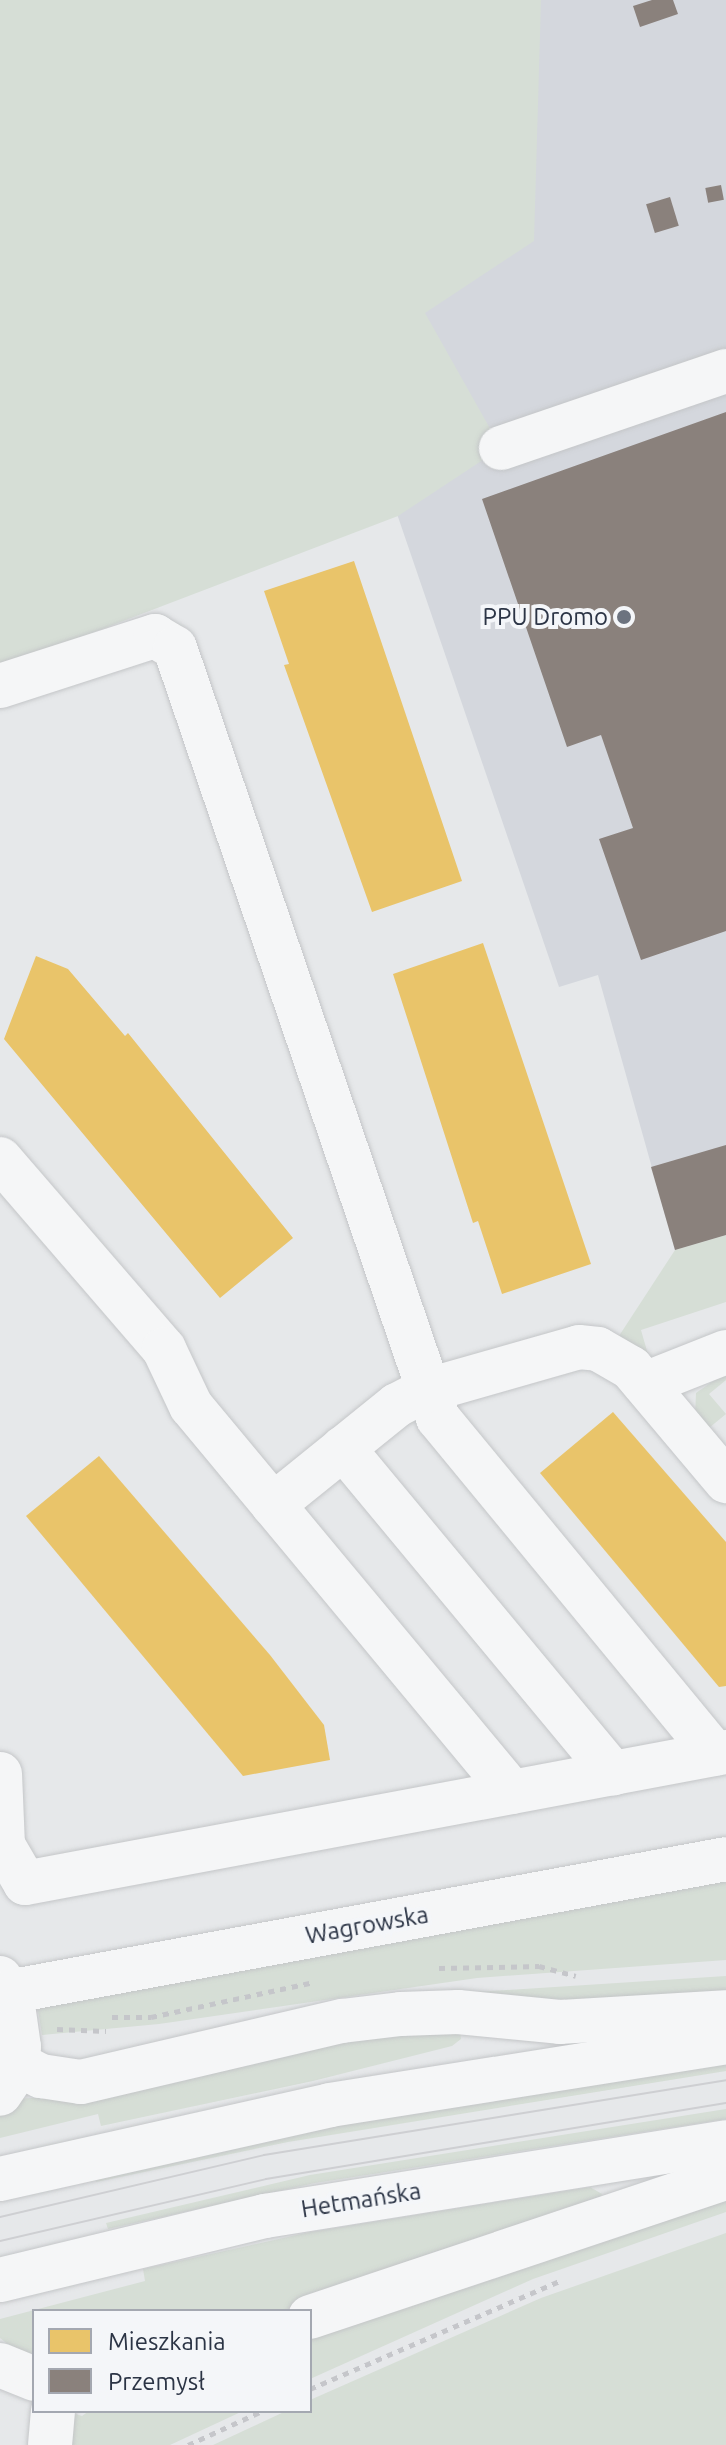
<!DOCTYPE html>
<meta charset="utf-8">
<style>
body{margin:0}
#map{position:relative;width:726px;height:2445px;overflow:hidden;background:#e6e8ea;font-family:Ubuntu,sans-serif}
div>[style]{position:absolute}
[style*='--x']{left:calc(var(--x)*1px);top:calc(var(--y)*1px);width:calc(var(--w)*1px);rotate:calc(var(--a)*1deg)}
.built>*{inset:0;background:#d4d7dd}
.green>*{inset:0;background:#d6ded6}
.homes>*{inset:0;background:#e9c46a}
.industry>*{inset:0;background:#8a817c;transform-origin:0 0}
.path>*{height:5px;margin-top:-2.5px;transform-origin:0;background:repeating-linear-gradient(90deg,#c5c6ca 0 6px,transparent 0 12px)}
.roads{filter:drop-shadow(0 0 2px #c4c6c8) drop-shadow(0 0 2px #c4c6c8)}
.minor>*{height:44px;margin:-22px;padding:0 22px;transform-origin:22px;border-radius:22px;background:#f5f6f7}
.tram>*{height:2px;margin:-1px;padding:0 1px;transform-origin:1px;border-radius:1px;background:#cecfd2}
.dots>*{width:22px;height:22px;translate:-50% -50%;box-sizing:border-box;border:4px solid #f4f6f9;border-radius:50%}
span{translate:-50% -50%;white-space:nowrap;text-align:center;line-height:1.15;-webkit-text-stroke:8px #f4f6f9;paint-order:stroke}
.poi-label{font-size:24px;color:#2b3445}
.right{translate:-100% -50%;text-align:right}
.street-label{font-size:24px;color:#2b3445}
.legend{position:absolute;left:32px;top:2309px;width:280px;height:104px;box-sizing:border-box;background:#f4f6f9;border:2px solid #a4a8b1;margin:0;padding:10px 14px;list-style:none;font-size:24px;color:#2b3445}
.legend li{display:flex;align-items:center;gap:16px;height:40px}
.legend b{width:40px;border:2px solid #a4a8b1}
</style>
<div id="map">
<div class="built">
<i style="clip-path:polygon(221px 0,726px 0,726px 1235px,675px 1250px,598px 975px,559px 987px)"></i>
</div>
<div class="green">
<i style="clip-path:polygon(0 0,541px 0,534px 241px,425px 313px,501px 448px,398px 516px,0 668px)"></i>
<i style="clip-path:polygon(726px 1235px,726px 1302px,641px 1330px,649px 1358px,617px 1339px,675px 1250px)"></i>
<i style="clip-path:polygon(726px 1372px,726px 1380px,709px 1394px,726px 1414px,704px 1432px,695px 1417px,696px 1393px)"></i>
<i style="clip-path:polygon(726px 1872px,726px 1960px,477px 1978px,159px 2024px,42px 2035px,38px 2010px,53px 2001px)"></i>
<i style="clip-path:polygon(726px 1976px,726px 1996px,574px 2005px,459px 1993px)"></i>
<i style="clip-path:polygon(460px 2031px,461px 2039px,452px 2046px,313px 2081px,101px 2126px,98px 2114px,0 2138px,0 2109px,12px 2099px,51px 2097px,315px 2042px)"></i>
<i style="clip-path:polygon(726px 2064px,726px 2071px,288px 2142px,96px 2182px,94px 2176px,373px 2119px)"></i>
<i style="clip-path:polygon(726px 2109px,726px 2119px,315px 2183px,108px 2229px,106px 2223px,310px 2175px)"></i>
<i style="clip-path:polygon(590px 2187px,602px 2194px,596px 2206px,286px 2311px,34px 2311px,34px 2365px,0 2338px,0 2319px,145px 2281px,143px 2269px,310px 2232px)"></i>
<i style="clip-path:polygon(726px 2195px,726px 2212px,533px 2279px,310px 2379px,310px 2333px)"></i>
<i style="clip-path:polygon(726px 2233px,726px 2445px,213px 2445px,286px 2411px,310px 2411px,310px 2400px,541px 2298px)"></i>
<i style="clip-path:polygon(89px 2411px,243px 2411px,170px 2445px,58px 2445px,76px 2414px,82px 2416px)"></i>
</div>
<div class="homes">
<i style="clip-path:polygon(354px 561px,462px 881px,372px 912px,284px 665px,289px 664px,264px 591px)"></i>
<i style="clip-path:polygon(483px 943px,591px 1264px,502px 1294px,478px 1221px,473px 1223px,393px 974px)"></i>
<i style="clip-path:polygon(36px 956px,68px 969px,125px 1036px,128px 1033px,293px 1238px,220px 1298px,4px 1039px)"></i>
<i style="clip-path:polygon(613px 1412px,726px 1542px,726px 1686px,719px 1687px,540px 1473px)"></i>
<i style="clip-path:polygon(99px 1456px,270px 1655px,324px 1725px,330px 1760px,243px 1776px,26px 1516px)"></i>
</div>
<div class="industry">
<i style="clip-path:polygon(652px 0,673px 0,678px 14px,640px 27px,633px 6px)"></i>
<i style="left:721px;top:185px;width:15px;height:16px;rotate:79deg"></i>
<i style="left:670px;top:197px;width:30px;height:25px;rotate:73deg"></i>
<i style="clip-path:polygon(726px 412px,726px 931px,641px 960px,599px 839px,633px 828px,601px 735px,567px 747px,482px 499px)"></i>
<i style="clip-path:polygon(726px 1145px,726px 1235px,675px 1250px,651px 1167px)"></i>
</div>
<div class="path">
<i style="--x:439;--y:1968;--w:100;--a:-1.1"></i>
<i style="--x:539;--y:1966;--w:38;--a:15"></i>
<i style="--x:112;--y:2017;--w:39;--a:0"></i>
<i style="--x:151;--y:2017;--w:167;--a:-12.1"></i>
<i style="--x:57;--y:2029;--w:49;--a:2.3"></i>
<i style="--x:310;--y:2389;--w:271;--a:-23.4"></i>
<i style="--x:188;--y:2445;--w:81;--a:-24.7"></i>
</div>
<div class="roads">
<div class="minor">
<i style="--x:501;--y:448;--w:238;--a:-18.9"></i>
<i style="--x:0;--y:686;--w:163;--a:-17.9"></i>
<i style="--x:155;--y:636;--w:23;--a:31"></i>
<i style="--x:175;--y:648;--w:814;--a:71.14"></i>
<i style="--x:438;--y:1418;--w:435;--a:50.5"></i>
<i style="--x:0;--y:1159;--w:251;--a:49.2"></i>
<i style="--x:164;--y:1349;--w:63;--a:64.7"></i>
<i style="--x:191;--y:1406;--w:502;--a:50.25"></i>
<i style="--x:645;--y:1384;--w:87;--a:-21.6"></i>
<i style="--x:343;--y:1448;--w:423;--a:50.3"></i>
<i style="--x:273;--y:1505;--w:159;--a:-38.9"></i>
<i style="--x:397;--y:1405;--w:31;--a:-27"></i>
<i style="--x:425;--y:1391;--w:160;--a:-15.9"></i>
<i style="--x:579;--y:1347;--w:19;--a:6"></i>
<i style="--x:598;--y:1349;--w:38;--a:30"></i>
<i style="--x:631;--y:1368;--w:148;--a:49.9"></i>
<i style="--x:0;--y:1774;--w:71;--a:87.6"></i>
<i style="--x:3;--y:1845;--w:44;--a:59.9"></i>
<i style="--x:25;--y:1883;--w:713;--a:-10.59"></i>
<i style="--x:0;--y:1978;--w:30;--a:64"></i>
<i style="--x:13;--y:2005;--w:42;--a:81.9"></i>
<i style="--x:19;--y:2047;--w:26;--a:101"></i>
<i style="--x:14;--y:2073;--w:25;--a:124"></i>
<i style="--x:8;--y:1992;--w:730;--a:-10.49"></i>
<i style="--x:18;--y:2064;--w:26;--a:28"></i>
<i style="--x:41;--y:2076;--w:40;--a:8.5"></i>
<i style="--x:81;--y:2082;--w:268;--a:-13.2"></i>
<i style="--x:342;--y:2021;--w:59;--a:-6.8"></i>
<i style="--x:401;--y:2014;--w:57;--a:-2"></i>
<i style="--x:458;--y:2012;--w:102;--a:5.6"></i>
<i style="--x:560;--y:2022;--w:166;--a:-3.4"></i>
<i style="--x:0;--y:2179;--w:338;--a:-12.6"></i>
<i style="--x:330;--y:2105;--w:401;--a:-9"></i>
<i style="--x:0;--y:2280;--w:273;--a:-13.6"></i>
<i style="--x:265;--y:2216;--w:467;--a:-9.1"></i>
<i style="--x:310;--y:2317;--w:439;--a:-18.5"></i>
<i style="--x:0;--y:2365;--w:37;--a:22"></i>
<i style="--x:50;--y:2445;--w:34;--a:-85"></i>
</div>
</div>
<div class="tram">
<i style="--x:0;--y:2217;--w:271;--a:-13.2"></i>
<i style="--x:264;--y:2155;--w:468;--a:-9.2"></i>
<i style="--x:0;--y:2241;--w:273;--a:-13.1"></i>
<i style="--x:266;--y:2179;--w:466;--a:-9.4"></i>
</div>
<div class="dots">
<i style="left:624px;top:617px;background:#6c737f"></i>
</div>
<div class="poi-label">
<span class="right" style="left:608px;top:617px">PPU Dromo</span>
</div>
<div class="street-label">
<span style="left:367px;top:1925px;rotate:-10deg">Wagrowska</span>
<span style="left:361px;top:2200px;rotate:-9deg">Hetmańska</span>
</div>
<ul class="legend">
<li><b style="height:22px;background:#e9c46a"></b>Mieszkania</li>
<li><b style="height:22px;background:#8a817c"></b>Przemysł</li>
</ul>
</div>
